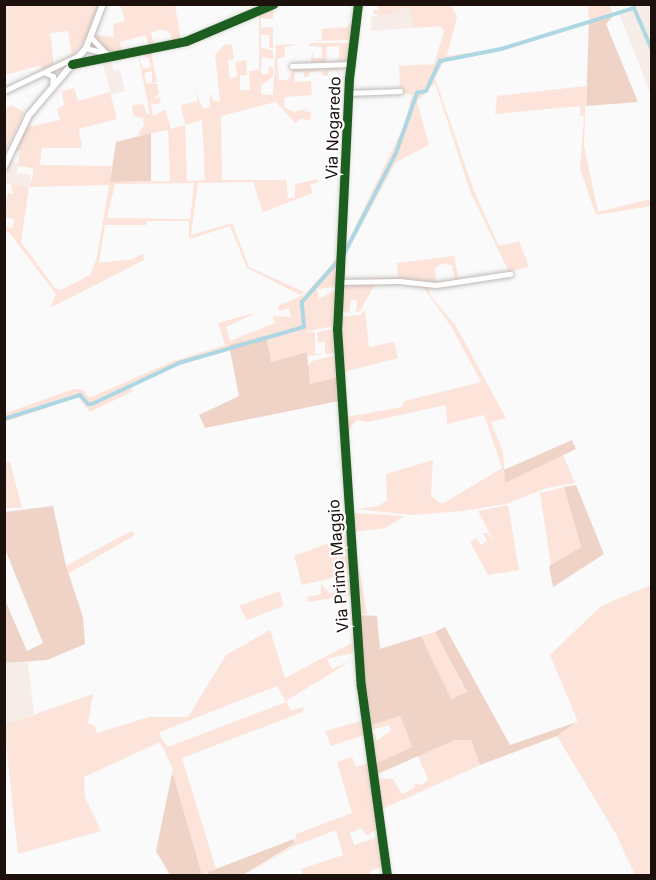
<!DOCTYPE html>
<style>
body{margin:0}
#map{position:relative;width:656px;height:880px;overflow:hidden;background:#fafafa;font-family:Inter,sans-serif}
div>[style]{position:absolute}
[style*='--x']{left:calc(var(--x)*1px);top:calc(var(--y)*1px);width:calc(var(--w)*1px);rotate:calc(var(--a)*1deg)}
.built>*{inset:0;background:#f7ede8}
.green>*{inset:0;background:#fde4da}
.forest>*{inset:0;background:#efd3c7}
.canal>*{height:4px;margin:-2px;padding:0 2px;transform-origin:2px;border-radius:2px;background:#aed7e4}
.roads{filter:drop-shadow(0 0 2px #beb8b5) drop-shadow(0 0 2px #beb8b5)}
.minor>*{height:4.5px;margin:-2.25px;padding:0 2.25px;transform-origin:2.25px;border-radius:2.25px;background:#fefefe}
.major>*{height:6px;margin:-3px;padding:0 3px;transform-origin:3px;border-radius:3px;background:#fefefe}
.cycleway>*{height:9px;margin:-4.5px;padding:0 4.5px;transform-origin:4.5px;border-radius:4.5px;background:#1b5e20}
span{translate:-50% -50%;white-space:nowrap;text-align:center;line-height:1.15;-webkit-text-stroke:4.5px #fff;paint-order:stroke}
.street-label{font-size:16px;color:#1c110c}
.frame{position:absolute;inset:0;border:6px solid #1c110c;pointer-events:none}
</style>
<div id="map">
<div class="built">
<i style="clip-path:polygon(411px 5px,440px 26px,371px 31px,371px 17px)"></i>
<i style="clip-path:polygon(635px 5px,651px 5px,651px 95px,618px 11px)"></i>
<i style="clip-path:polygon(102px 60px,111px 60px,114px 70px,120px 69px,125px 91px,111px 94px)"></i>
<i style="clip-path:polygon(9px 161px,18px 163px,17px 173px,31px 175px,29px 187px,5px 183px)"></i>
<i style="clip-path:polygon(28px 662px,34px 714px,5px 725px,4px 663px)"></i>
</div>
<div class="green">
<i style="clip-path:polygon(425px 4px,451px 5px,457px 17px,447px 56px,501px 48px,589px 20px,588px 5px,610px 5px,612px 13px,502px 51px,444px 61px,435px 78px,474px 191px,499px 246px,519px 241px,529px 267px,509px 272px,470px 191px,435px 83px,417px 102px,429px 145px,396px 162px,343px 259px,342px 277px,347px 280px,398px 277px,397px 263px,454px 256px,459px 280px,455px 280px,452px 265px,441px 264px,435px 268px,436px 283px,344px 281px,341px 279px,344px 250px,404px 125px,412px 95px,400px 92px,399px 66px,434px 64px,444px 31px,440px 26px,414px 28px,409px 7px,384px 15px,373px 14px,374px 10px,379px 10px,376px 5px)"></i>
<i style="clip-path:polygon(5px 5px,99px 5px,91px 31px,72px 56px,68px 31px,50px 33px,54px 65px,43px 71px,41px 65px,5px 75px)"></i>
<i style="clip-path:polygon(175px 5px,181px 40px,172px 42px,170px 33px,161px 29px,151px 33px,154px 46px,149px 48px,146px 35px,120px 42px,122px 54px,107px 51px,96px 42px,97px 35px,114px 37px,113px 25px,125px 20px,120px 6px)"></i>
<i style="clip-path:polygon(evenodd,273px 7px,273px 19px,261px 18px,261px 28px,273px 27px,273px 48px,269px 48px,270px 35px,261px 35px,261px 47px,273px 51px,273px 59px,262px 57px,261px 74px,268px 74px,269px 67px,273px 67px,273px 77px,261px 85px,261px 94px,273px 95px,276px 45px,301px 44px,285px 47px,285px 57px,277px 59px,279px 80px,288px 80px,293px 69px,325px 70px,338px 66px,340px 77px,337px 70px,328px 71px,328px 76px,323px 76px,322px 71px,309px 72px,309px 77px,304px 77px,304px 72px,294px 72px,295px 82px,311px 81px,312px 95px,285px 97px,284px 107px,294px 112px,310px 108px,304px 111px,311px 112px,310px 120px,301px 119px,295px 123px,276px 102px,221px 116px,222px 180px,286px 180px,288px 198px,295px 198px,295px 184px,318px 179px,318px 182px,310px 185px,313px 193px,263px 212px,253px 182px,198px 183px,191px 235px,232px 223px,249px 267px,304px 292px,300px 295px,247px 268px,230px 226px,193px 238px,189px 237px,189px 221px,147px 221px,146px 225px,105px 225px,99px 263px,133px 259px,143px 253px,144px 260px,50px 308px,56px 294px,8px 231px,5px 233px,4px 227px,13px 228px,14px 219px,4px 217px,8px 193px,13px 194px,11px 184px,29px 187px,33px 175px,33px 168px,18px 166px,20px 150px,14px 153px,24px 128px,60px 120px,57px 109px,64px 105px,62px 91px,74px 88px,78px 101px,110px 92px,117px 119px,79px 129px,82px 148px,42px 148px,40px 165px,112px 166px,110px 182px,170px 181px,168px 130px,137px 136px,144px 125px,143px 118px,133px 116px,132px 105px,143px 104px,147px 114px,150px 114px,138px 55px,143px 69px,151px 67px,149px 58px,143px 56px,151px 52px,157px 82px,152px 83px,152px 71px,144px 73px,146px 83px,157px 84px,159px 94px,154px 98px,160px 97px,161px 103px,151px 105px,153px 116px,165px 109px,171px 129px,185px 125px,181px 105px,198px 101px,194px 87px,203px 109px,210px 107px,210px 92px,213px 101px,220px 101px,215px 55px,224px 45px,232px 44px,234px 59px,228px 60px,230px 79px,237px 76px,235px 62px,246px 60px,247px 75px,240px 75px,240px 90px,250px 90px,249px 71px,259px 70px,259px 14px,273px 7px,202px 120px,205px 180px,187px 181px,185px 125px,202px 120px,273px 7px,194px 183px,190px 219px,107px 218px,115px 184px,194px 183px,273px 7px,109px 185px,97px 257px,90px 275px,61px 290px,55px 288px,21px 242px,29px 187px,109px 185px)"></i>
<i style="clip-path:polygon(348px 24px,352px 24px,349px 40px,315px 41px,322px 39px,322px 29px,348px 27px)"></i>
<i style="clip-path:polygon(310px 43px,350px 43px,348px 62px,328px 62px,339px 60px,339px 46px,327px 47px,326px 62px,310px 63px,313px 51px,313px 58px,322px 58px,322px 47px,309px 46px)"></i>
<i style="clip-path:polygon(586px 86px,584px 146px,598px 212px,651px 199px,651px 206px,596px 215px,580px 169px,584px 116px,580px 115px,580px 106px,495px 114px,497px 96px)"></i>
<i style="clip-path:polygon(11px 105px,24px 112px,5px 153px,5px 109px)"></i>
<i style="clip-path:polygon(338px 257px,335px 287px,317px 289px,319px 299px,335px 290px,334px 326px,304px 332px,315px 332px,315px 354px,325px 354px,325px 342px,318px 342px,317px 332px,333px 329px,336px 353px,307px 356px,306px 352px,271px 362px,265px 335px,229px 345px,228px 351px,170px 366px,131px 386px,133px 391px,90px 412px,78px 397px,5px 422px,4px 414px,73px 389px,84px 390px,89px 398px,171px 362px,225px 345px,218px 323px,258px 312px,226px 327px,230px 341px,275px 323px,273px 316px,291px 317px,289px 308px,279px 311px,278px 306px,305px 294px)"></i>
<i style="clip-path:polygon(375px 284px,360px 311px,356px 312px,357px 300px,351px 300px,349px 312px,354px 313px,341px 312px,342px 285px)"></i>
<i style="clip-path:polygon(422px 285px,428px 286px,430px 295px,456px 326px,506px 418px,491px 422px,503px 452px,505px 482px,563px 455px,575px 483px,547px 488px,506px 504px,462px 511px,412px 515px,355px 509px,379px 506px,387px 500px,386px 474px,433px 460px,431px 496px,442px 504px,502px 468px,484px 415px,447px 424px,446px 405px,368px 422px,357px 420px,347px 432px,346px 417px,402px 407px,404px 401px,481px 382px,452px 328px)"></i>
<i style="clip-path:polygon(365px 310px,369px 347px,394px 342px,398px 358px,344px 372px,341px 317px,360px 315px)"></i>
<i style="clip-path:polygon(332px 356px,336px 358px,338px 377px,310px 384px,308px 366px,312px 361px)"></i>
<i style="clip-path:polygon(5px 462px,10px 462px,22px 508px,5px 508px)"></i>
<i style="clip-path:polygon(564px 487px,581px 547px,551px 565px,540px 493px)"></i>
<i style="clip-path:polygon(508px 505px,519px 570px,488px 575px,470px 542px,476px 538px,481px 545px,487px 541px,483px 533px,487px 533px,493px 540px,478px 511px)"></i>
<i style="clip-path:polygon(354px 513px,405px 516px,385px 528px,353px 532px,367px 614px,359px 615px,352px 515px)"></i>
<i style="clip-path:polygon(131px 531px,135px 535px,68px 574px,66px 566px)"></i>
<i style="clip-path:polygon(347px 536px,350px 574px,302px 585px,294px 556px)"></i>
<i style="clip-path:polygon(350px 579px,351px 595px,308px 602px,307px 597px,321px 594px,321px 584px,329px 593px,336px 592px,338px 582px)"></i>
<i style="clip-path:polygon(651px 585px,651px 875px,635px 875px,616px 834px,557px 736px,578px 722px,550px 655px,601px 606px)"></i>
<i style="clip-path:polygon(280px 591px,283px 606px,247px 620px,239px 606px)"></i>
<i style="clip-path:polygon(evenodd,270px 630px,285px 678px,353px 642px,353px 653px,327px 659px,332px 669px,351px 661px,286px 701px,291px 711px,304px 707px,303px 712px,182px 758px,216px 869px,202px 875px,172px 774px,173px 769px,160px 742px,84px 777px,85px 797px,101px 831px,18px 854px,4px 725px,93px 694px,88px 723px,95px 726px,97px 733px,149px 717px,188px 717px,226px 655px,270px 630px,277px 686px,286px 702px,168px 747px,161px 738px,160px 732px,277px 686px)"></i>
<i style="clip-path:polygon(435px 632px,467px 693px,450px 699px,421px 636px)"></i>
<i style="clip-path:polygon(400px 716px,412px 748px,373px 765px,369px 734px,374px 733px,377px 741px,391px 730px,389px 725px,369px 731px,368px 726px)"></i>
<i style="clip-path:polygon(361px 721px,364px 735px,331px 746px,325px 731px)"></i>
<i style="clip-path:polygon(455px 740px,471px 740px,480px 765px,380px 810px,375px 778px,393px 779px,402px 794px,414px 788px,415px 783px,422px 785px,428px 779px,417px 754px)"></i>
<i style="clip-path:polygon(352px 757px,356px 767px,368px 763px,377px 829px,367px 836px,361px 828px,350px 833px,354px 845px,378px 837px,382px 867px,370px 871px,370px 875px,303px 875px,301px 869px,343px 855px,336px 830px,295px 846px,243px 876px,294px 845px,296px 834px,352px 813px,337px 762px)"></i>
</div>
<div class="forest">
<i style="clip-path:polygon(618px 11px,606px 24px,638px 102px,586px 106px,589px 20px)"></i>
<i style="clip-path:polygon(151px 133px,151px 181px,110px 182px,116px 142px)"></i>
<i style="clip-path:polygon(266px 335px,271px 362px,307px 352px,310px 384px,338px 377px,339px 401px,205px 428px,199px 415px,239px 396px,229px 345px)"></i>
<i style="clip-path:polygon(572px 440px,576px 449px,505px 483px,504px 470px)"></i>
<i style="clip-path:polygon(576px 485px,604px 554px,553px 587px,549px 566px,581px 547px,564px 487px)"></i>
<i style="clip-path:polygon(53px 506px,66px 566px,83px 617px,85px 644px,47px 660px,5px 663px,5px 600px,27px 651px,43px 643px,5px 549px,5px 512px)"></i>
<i style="clip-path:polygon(359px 615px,377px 616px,380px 649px,421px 636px,451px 699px,467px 692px,435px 632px,445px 627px,510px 745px,577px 722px,557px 736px,480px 765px,471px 740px,455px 740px,375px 775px,373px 765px,412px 747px,400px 716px,368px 726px)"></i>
<i style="clip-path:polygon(172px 774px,174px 778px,202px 875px,170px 875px,156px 851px)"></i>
<i style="clip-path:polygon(294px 839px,294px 844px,243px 875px,209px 875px,208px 872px)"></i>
</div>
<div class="canal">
<i style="--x:4;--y:419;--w:80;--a:-17.5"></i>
<i style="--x:80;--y:395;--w:12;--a:48"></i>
<i style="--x:88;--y:404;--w:4;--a:0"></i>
<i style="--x:92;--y:404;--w:96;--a:-25.2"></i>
<i style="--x:179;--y:363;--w:130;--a:-16.1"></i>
<i style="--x:304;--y:327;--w:25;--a:-95"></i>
<i style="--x:302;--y:302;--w:64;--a:-48.8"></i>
<i style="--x:344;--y:254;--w:114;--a:-62.8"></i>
<i style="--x:396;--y:153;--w:64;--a:-70.7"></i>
<i style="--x:417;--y:93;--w:9;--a:-13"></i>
<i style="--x:426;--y:91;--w:33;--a:-65"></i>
<i style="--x:440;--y:61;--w:62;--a:-11.1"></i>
<i style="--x:501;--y:49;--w:139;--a:-17.1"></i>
<i style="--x:634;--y:8;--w:46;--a:66.8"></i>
</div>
<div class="roads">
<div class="minor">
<i style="--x:358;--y:4;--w:75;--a:96.9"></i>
<i style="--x:349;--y:78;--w:250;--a:92.7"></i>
<i style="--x:337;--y:328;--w:359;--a:86.2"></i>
<i style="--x:361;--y:686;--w:192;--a:82.2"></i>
<i style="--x:92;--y:38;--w:18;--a:47"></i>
<i style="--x:86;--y:48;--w:31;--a:15"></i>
<i style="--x:72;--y:64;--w:116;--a:-11.4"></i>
<i style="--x:186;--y:41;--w:95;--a:-23"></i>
<i style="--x:292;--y:66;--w:59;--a:-1.9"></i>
<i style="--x:46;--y:73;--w:8;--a:23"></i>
<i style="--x:53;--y:76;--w:10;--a:90"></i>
<i style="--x:4;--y:91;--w:80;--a:-25.3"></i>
<i style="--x:348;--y:93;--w:52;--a:-2.2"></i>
<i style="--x:338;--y:282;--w:61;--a:-0.9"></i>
<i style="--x:399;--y:281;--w:37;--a:6"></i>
<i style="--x:436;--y:285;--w:75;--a:-8.5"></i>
</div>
<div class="major">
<i style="--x:4;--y:167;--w:58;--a:-64.3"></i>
<i style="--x:29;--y:115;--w:88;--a:-49.6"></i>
<i style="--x:86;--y:48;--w:47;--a:-68.9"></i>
</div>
</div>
<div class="cycleway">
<i style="--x:358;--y:4;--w:75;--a:96.9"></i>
<i style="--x:349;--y:78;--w:250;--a:92.7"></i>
<i style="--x:337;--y:328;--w:359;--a:86.2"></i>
<i style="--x:361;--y:686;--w:192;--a:82.2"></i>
<i style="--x:72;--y:64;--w:116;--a:-11.4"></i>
<i style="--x:186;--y:41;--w:95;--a:-23"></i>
</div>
<div class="street-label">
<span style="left:333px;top:128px;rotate:-88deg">Via Nogaredo</span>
<span style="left:338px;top:566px;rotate:-94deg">Via Primo Maggio</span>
</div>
<div class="frame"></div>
</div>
